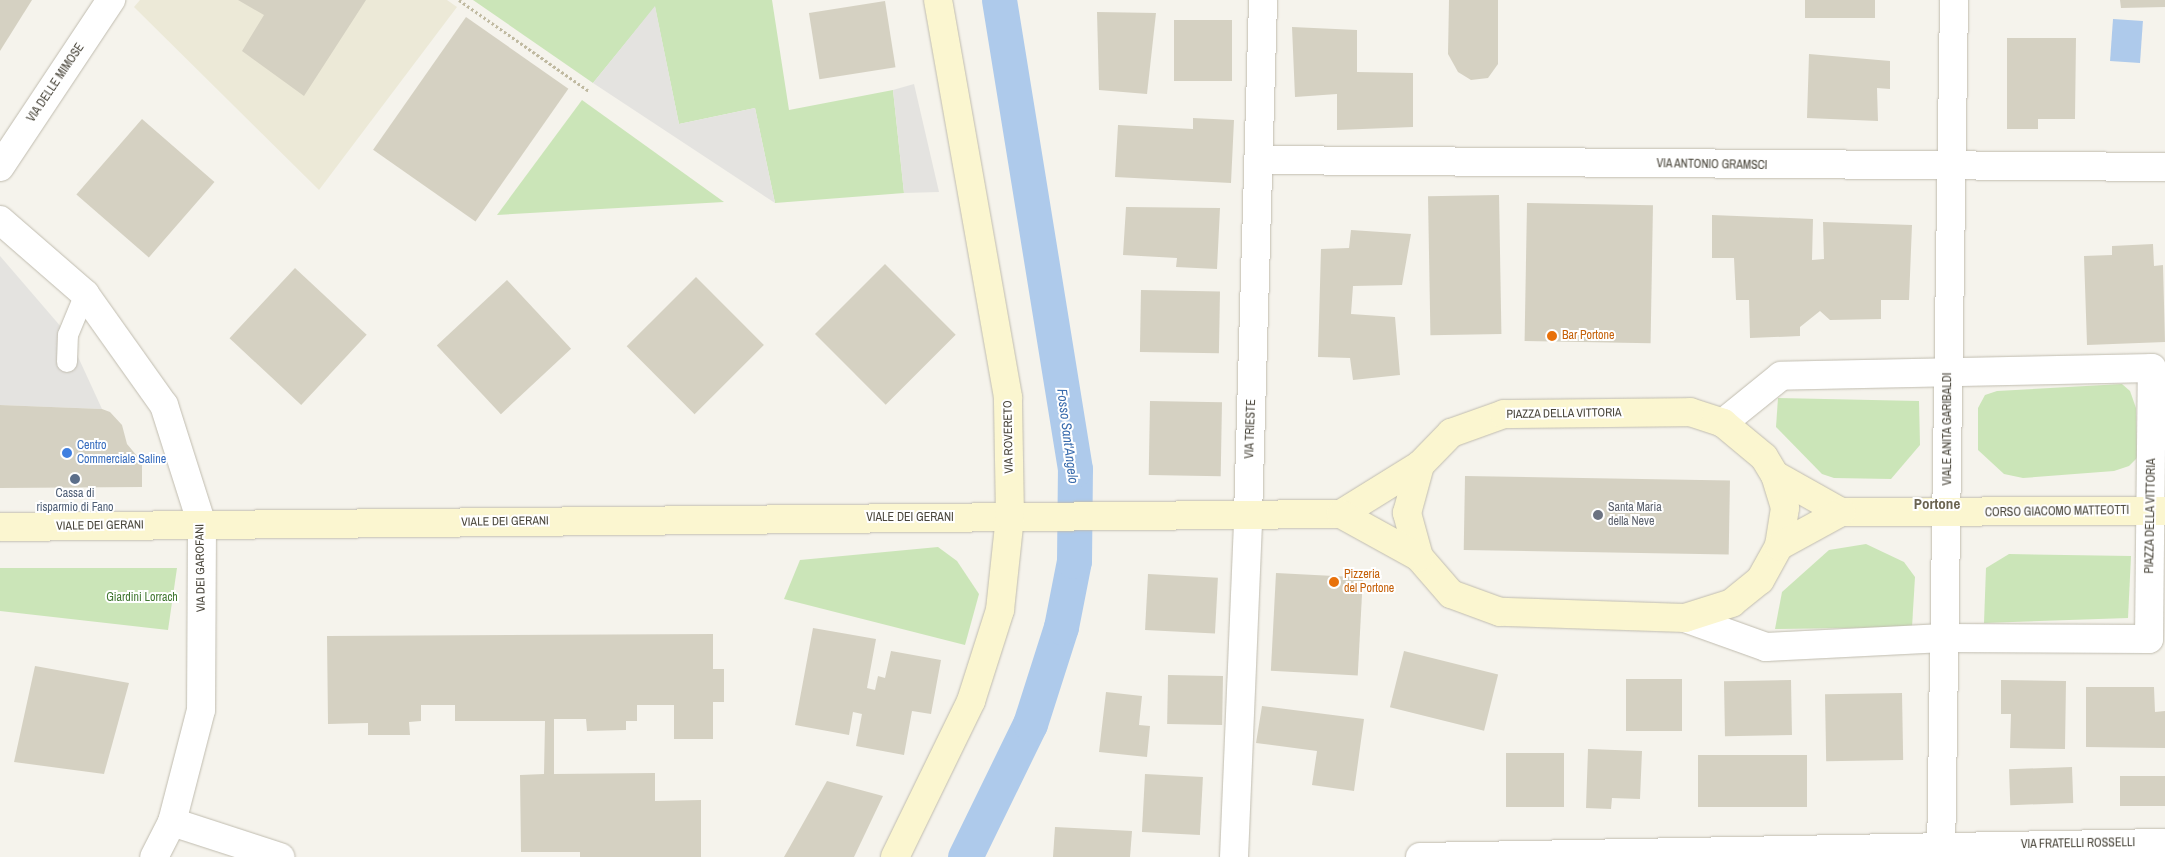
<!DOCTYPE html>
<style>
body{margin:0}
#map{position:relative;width:2165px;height:857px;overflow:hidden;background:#f5f3ec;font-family:"Archivo Narrow",sans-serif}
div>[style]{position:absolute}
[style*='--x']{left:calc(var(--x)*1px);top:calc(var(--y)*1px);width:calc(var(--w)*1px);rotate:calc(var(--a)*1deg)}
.education>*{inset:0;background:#ece9d7}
.green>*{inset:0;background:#cbe5b8}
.parking>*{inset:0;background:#e4e3e0}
.water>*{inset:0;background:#aecaeb;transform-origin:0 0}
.canal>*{height:35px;margin:-17.5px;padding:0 17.5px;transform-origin:17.5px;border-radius:17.5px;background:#aecaeb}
.building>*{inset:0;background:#d5d1c2;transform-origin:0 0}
.path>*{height:3px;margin-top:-1.5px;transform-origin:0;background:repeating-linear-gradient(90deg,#c0baa1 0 2.5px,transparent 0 5px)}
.roads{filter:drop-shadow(0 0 1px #c0bcaf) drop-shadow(0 0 1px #c0bcaf)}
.lane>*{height:20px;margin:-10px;padding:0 10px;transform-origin:10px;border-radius:10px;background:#fff}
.street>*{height:28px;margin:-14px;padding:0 14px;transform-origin:14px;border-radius:14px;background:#fff}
.secondary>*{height:28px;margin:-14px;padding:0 14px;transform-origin:14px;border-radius:14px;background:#fbf6d0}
.dots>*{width:14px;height:14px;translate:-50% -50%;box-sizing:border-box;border:2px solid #fff;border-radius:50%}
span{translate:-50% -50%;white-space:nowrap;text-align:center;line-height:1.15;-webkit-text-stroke:4px #fff;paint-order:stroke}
.street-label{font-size:12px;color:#49453a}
.food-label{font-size:12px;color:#c56008}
.left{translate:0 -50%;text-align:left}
.shop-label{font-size:12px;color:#366cbe}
.service-label{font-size:12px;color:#4e5e75}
.worship-label{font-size:12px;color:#5b616d}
.park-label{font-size:12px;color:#417731}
.water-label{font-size:14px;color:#3a6cad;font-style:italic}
.quarter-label{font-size:15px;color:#6b6452;font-weight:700}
</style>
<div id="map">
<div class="education">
<i style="clip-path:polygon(140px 0,447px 0,457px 7px,319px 190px,134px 7px)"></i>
</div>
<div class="green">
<i style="clip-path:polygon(473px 0,772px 0,789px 110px,893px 90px,904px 193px,775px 203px,755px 108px,679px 124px,655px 7px,593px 83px)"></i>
<i style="clip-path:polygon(582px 100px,724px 202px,497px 215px)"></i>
<i style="clip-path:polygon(2122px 384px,2130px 391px,2136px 408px,2137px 458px,2129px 466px,2114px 471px,2023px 478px,2004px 474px,1978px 450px,1978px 408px,1985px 395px,1997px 391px)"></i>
<i style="clip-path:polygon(1778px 398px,1919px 401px,1920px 445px,1891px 479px,1834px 478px,1822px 474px,1776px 427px)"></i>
<i style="clip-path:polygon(1866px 544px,1904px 562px,1915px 577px,1912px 627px,1775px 629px,1782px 592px,1829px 550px)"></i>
<i style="clip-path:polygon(938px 547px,957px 561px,979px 594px,965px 645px,784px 599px,800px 560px)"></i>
<i style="clip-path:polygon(2009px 554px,2131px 556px,2128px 618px,1984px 623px,1986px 568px)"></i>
<i style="clip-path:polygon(0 568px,177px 568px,168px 630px,0 611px)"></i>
</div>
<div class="parking">
<i style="clip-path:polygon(655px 6px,679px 124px,755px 108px,775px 203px,593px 83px)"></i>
<i style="clip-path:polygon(914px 84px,939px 192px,904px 193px,893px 90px)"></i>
<i style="clip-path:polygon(0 256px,68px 335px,102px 409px,0 405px)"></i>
</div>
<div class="water">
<i style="left:2113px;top:19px;width:30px;height:42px;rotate:4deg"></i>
</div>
<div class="canal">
<i style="--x:965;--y:857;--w:148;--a:-64"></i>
<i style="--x:1030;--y:724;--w:102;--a:-72.3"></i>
<i style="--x:1061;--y:627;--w:67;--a:-78.9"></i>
<i style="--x:1074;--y:561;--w:92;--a:-89.4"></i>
<i style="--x:1075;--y:469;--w:475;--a:-99.2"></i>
</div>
<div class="building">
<i style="clip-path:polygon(0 0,32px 0,0 51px)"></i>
<i style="clip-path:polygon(238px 0,366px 0,304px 96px,242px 51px,264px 15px)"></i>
<i style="clip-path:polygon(1449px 0,1498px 0,1498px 64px,1488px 78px,1471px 80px,1458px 72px,1448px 54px)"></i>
<i style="left:1805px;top:0;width:70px;height:18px"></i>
<i style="clip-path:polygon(2120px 0,2165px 0,2165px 7px,2121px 8px)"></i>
<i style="left:885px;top:1px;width:67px;height:77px;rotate:81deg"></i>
<i style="clip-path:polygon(1097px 12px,1156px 13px,1147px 94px,1099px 90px)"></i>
<i style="left:466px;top:17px;width:125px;height:162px;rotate:35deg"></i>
<i style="left:1174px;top:20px;width:58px;height:61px"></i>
<i style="clip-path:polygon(1292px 27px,1357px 30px,1357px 72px,1413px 73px,1413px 127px,1337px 130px,1337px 94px,1295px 97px)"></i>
<i style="clip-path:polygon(2007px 38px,2076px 38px,2075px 119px,2038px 119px,2038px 129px,2007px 129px)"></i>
<i style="clip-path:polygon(1809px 54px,1890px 61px,1890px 89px,1877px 88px,1878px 121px,1807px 118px)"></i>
<i style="clip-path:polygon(1193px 118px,1234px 120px,1231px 183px,1115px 177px,1118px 125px,1193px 129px)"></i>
<i style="left:142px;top:119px;width:96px;height:100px;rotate:41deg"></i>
<i style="left:1499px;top:195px;width:139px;height:71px;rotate:89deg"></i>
<i style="left:1527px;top:203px;width:126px;height:138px;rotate:1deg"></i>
<i style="clip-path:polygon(1126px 207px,1220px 208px,1217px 269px,1176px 267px,1177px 258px,1123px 255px)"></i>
<i style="clip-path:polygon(1712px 215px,1813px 219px,1812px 260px,1824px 259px,1823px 222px,1912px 225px,1909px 300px,1881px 300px,1881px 319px,1830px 320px,1820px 311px,1800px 327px,1800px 336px,1750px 338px,1749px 300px,1736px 300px,1734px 258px,1712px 258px)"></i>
<i style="clip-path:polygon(1351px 230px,1411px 234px,1402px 285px,1353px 286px,1351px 314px,1395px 317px,1400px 375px,1353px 380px,1350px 358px,1318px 357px,1321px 249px,1349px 248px)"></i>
<i style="clip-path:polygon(2153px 244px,2154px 266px,2163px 265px,2165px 342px,2087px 345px,2084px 256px,2112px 255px,2112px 246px)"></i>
<i style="left:885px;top:264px;width:100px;height:99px;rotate:45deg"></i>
<i style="left:295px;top:268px;width:98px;height:96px;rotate:43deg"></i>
<i style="left:696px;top:277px;width:96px;height:98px;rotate:45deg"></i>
<i style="left:507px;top:280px;width:94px;height:96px;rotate:47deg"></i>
<i style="left:1141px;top:290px;width:79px;height:62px;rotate:1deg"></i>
<i style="left:1150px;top:401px;width:72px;height:74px;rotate:1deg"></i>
<i style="clip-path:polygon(0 405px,102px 409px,110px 412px,122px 425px,127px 444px,142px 462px,142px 487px,0 488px)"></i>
<i style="left:1465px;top:476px;width:265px;height:74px;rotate:1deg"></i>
<i style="left:1276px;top:573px;width:87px;height:98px;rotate:3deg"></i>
<i style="left:1148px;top:574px;width:70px;height:56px;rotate:3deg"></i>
<i style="clip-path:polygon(813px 628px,876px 639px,867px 688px,875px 690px,878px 676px,885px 678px,891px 651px,941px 660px,931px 714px,912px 711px,904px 755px,856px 746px,862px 714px,853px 712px,849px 735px,795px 725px)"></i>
<i style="clip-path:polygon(713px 634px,713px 669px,724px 669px,724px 702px,713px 702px,713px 739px,674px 739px,674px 705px,637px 705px,637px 721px,626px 721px,626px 730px,587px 731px,586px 719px,554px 719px,554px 774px,655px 773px,655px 801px,701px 800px,701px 857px,580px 857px,580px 852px,521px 852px,520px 775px,544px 774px,545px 721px,455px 721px,455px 705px,421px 705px,421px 721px,409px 722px,410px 735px,368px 735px,368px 723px,328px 724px,327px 636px)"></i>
<i style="left:1404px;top:651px;width:97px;height:58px;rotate:14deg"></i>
<i style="clip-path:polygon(35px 666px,129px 683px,104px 774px,14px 762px)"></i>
<i style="left:1168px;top:675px;width:55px;height:49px;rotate:1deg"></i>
<i style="left:1626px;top:679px;width:56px;height:52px"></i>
<i style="left:1791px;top:680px;width:55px;height:67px;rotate:89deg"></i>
<i style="clip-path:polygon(2001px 680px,2066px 681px,2065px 749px,2010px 748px,2011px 714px,2001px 714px)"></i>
<i style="clip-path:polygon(2086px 687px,2154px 687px,2155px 712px,2165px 711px,2165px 748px,2086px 747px)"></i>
<i style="clip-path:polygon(1106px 692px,1142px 696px,1139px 725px,1150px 726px,1147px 757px,1099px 752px)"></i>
<i style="left:1902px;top:693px;width:67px;height:77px;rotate:89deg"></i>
<i style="clip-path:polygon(1262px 706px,1364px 719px,1354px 791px,1312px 785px,1317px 751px,1256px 743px)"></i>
<i style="clip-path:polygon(1588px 749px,1642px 751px,1640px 799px,1612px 798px,1611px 809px,1586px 808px)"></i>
<i style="left:1506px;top:753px;width:58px;height:54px"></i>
<i style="left:1807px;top:755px;width:52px;height:109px;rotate:90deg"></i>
<i style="left:2072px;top:767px;width:36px;height:63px;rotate:88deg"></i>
<i style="left:1145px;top:774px;width:58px;height:58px;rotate:3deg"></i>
<i style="left:2165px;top:776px;width:30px;height:45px;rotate:90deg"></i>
<i style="clip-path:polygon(827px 781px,883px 796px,854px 857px,784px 857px)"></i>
<i style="clip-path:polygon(1055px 827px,1132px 831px,1130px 857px,1053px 857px)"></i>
</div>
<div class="path">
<i style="--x:459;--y:0;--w:159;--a:35"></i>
</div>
<div class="roads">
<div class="lane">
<i style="--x:67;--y:362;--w:27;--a:-88"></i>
<i style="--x:68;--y:335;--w:44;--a:-67.5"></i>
</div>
<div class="street">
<i style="--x:1259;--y:160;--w:906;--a:0.44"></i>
<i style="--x:0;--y:167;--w:201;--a:-56.4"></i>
<i style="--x:0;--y:220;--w:113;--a:41"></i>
<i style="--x:85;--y:294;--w:136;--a:54.6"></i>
<i style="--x:164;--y:405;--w:126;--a:72.4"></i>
<i style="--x:202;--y:525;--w:185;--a:90.3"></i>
<i style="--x:201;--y:710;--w:116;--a:104.5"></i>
<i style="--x:172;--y:822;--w:39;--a:117"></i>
<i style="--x:1685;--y:618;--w:86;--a:19.7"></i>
<i style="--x:1766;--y:647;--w:178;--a:-2.9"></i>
<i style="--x:1944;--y:638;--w:205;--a:0.3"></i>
<i style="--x:2149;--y:639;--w:271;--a:-89.4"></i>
<i style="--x:2152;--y:368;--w:371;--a:178.8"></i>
<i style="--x:1781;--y:376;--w:75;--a:141"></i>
<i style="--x:172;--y:822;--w:114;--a:18"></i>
<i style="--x:1234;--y:857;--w:341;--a:-87.6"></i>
<i style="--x:1248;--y:516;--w:516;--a:-88.33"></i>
<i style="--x:1420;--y:857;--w:745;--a:-1.08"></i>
<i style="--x:1941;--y:857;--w:857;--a:-89.13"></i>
</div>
<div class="secondary">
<i style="--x:1690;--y:412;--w:35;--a:18"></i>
<i style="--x:1723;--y:423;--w:53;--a:39.7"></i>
<i style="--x:1764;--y:457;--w:21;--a:59"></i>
<i style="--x:1775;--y:475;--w:34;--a:73"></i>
<i style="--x:1785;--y:508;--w:38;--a:99"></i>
<i style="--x:1779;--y:546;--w:39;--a:119"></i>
<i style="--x:1760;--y:580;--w:36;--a:141"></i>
<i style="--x:1732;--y:603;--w:49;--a:162.3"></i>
<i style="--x:1685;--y:618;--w:185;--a:-178.1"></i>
<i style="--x:1500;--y:612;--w:52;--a:-159.8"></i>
<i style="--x:1451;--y:594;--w:49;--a:-130.9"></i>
<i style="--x:1419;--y:557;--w:46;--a:-105.3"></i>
<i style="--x:1407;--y:513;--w:50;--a:-74.8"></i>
<i style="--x:1420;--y:465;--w:45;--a:-45.9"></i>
<i style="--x:1451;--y:433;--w:56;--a:-19.7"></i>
<i style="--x:1504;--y:414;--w:186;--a:-0.6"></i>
<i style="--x:1775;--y:475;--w:76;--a:29.3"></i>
<i style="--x:1841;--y:512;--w:324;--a:-0.2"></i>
<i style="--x:1341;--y:514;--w:93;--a:-31.8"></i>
<i style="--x:0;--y:527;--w:1341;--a:-0.56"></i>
<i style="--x:1341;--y:514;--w:89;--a:28.9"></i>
<i style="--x:1779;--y:546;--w:71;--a:-28.7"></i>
<i style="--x:895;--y:857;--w:174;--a:-64"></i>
<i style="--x:971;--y:701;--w:96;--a:-72.3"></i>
<i style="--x:1000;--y:610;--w:94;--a:-83.9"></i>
<i style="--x:1010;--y:517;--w:120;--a:-91"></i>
<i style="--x:1008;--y:397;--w:403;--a:-100"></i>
</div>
</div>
<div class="dots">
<i style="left:1552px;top:336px;background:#e8710a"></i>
<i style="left:67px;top:453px;background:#3f7fe0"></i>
<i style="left:75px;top:479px;background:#5c6f8a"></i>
<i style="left:1598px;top:515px;background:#6b7280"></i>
<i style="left:1334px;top:582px;background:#e8710a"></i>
</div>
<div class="street-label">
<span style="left:56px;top:83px;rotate:-56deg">VIA DELLE MIMOSE</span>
<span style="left:1712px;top:165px;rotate:1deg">VIA ANTONIO GRAMSCI</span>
<span style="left:1564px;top:414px;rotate:-1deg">PIAZZA DELLA VITTORIA</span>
<span style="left:1251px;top:429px;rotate:-88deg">VIA TRIESTE</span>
<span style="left:1948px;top:429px;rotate:-90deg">VIALE ANITA GARIBALDI</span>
<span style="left:1009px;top:437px;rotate:-91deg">VIA ROVERETO</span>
<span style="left:2057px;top:512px;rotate:-1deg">CORSO GIACOMO MATTEOTTI</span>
<span style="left:2151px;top:516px;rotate:-89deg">PIAZZA DELLA VITTORIA</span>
<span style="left:910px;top:518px">VIALE DEI GERANI</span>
<span style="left:505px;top:522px;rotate:-1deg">VIALE DEI GERANI</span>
<span style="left:100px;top:526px;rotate:-1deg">VIALE DEI GERANI</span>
<span style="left:201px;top:568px;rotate:-91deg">VIA DEI GAROFANI</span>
<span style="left:2078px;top:844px;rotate:-1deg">VIA FRATELLI ROSSELLI</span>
</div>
<div class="food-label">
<span class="left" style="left:1562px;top:336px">Bar Portone</span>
<span class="left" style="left:1344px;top:582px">Pizzeria<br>del Portone</span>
</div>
<div class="shop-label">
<span class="left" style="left:77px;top:453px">Centro<br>Commerciale Saline</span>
</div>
<div class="service-label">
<span style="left:75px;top:501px">Cassa di<br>risparmio di Fano</span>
</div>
<div class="worship-label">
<span class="left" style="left:1608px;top:515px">Santa Maria<br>della Neve</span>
</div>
<div class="park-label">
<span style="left:142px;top:598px">Giardini Lorrach</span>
</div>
<div class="water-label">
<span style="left:1068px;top:436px;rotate:83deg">Fosso Sant'Angelo</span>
</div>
<div class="quarter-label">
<span style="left:1937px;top:504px">Portone</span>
</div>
</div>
